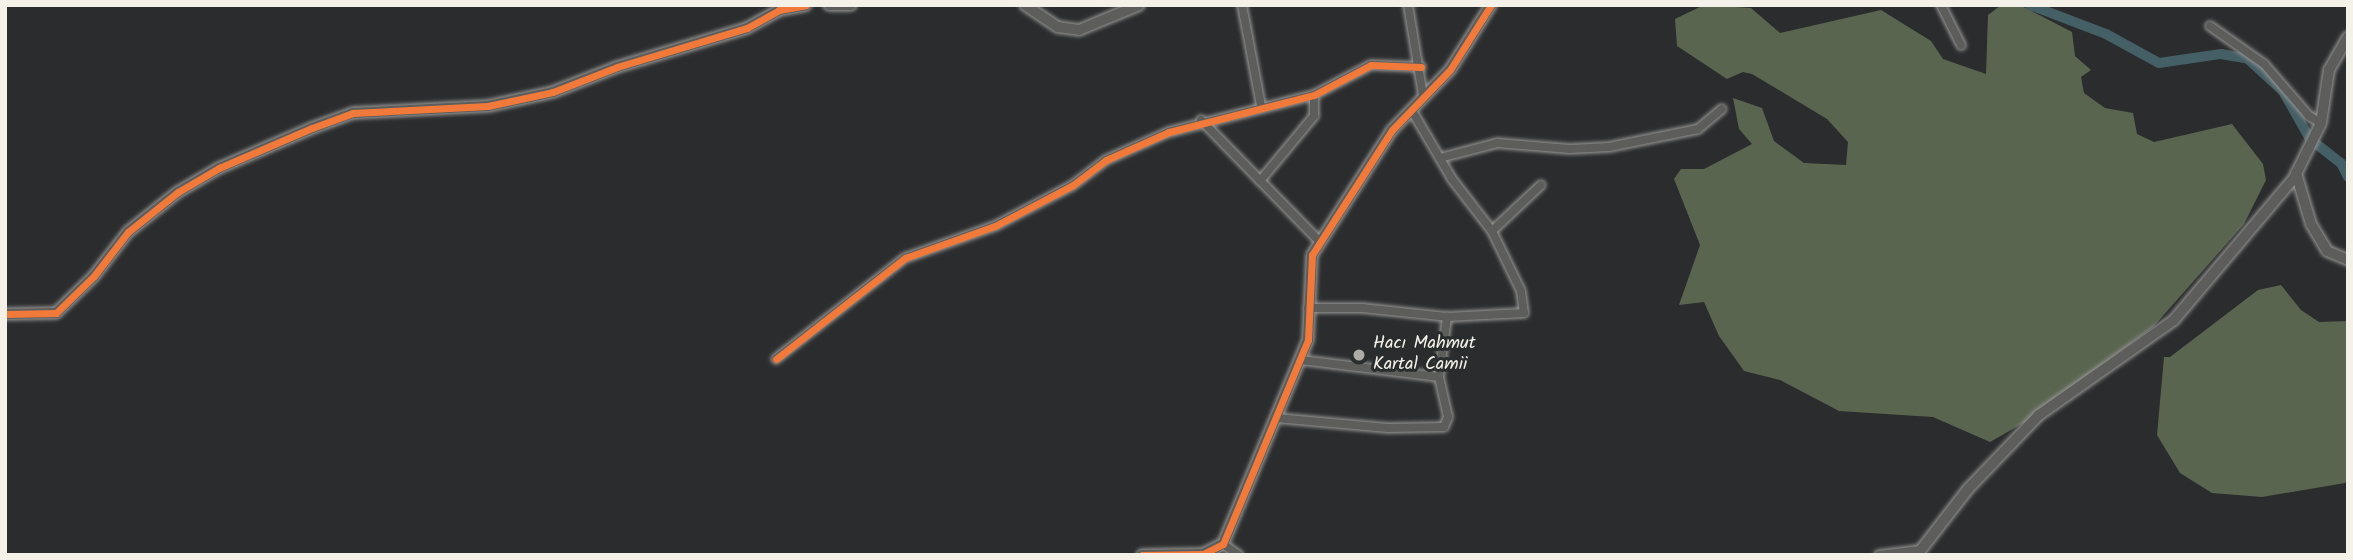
<!DOCTYPE html>
<meta charset="utf-8">
<style>
body{margin:0}
#map{position:relative;width:2353px;height:560px;overflow:hidden;background:#2b2c2d;font-family:Kalam,sans-serif}
div>[style]{position:absolute}
[style*='--x']{left:calc(var(--x)*1px);top:calc(var(--y)*1px);width:calc(var(--w)*1px);rotate:calc(var(--a)*1deg)}
.green>*{inset:0;background:#5a6550}
.canal>*{height:10px;margin:-5px;padding:0 5px;transform-origin:5px;border-radius:5px;background:#445f65}
.roads{filter:drop-shadow(0 0 2px #979796) drop-shadow(0 0 2px #979796)}
.minor>*{height:8px;margin:-4px;padding:0 4px;transform-origin:4px;border-radius:4px;background:#5d5d5c}
.tertiary>*{height:10px;margin:-5px;padding:0 5px;transform-origin:5px;border-radius:5px;background:#5d5d5c}
.cycleway>*{height:7px;margin:-3.5px;padding:0 3.5px;transform-origin:3.5px;border-radius:3.5px;background:#f17a3a}
.dots>*{width:19px;height:19px;translate:-50% -50%;box-sizing:border-box;border:4px solid #2a2d2e;border-radius:50%}
span{translate:-50% -50%;white-space:nowrap;text-align:center;line-height:1.15;-webkit-text-stroke:6px #2a2d2e;paint-order:stroke}
.poi-label{font-size:18px;color:#f4f1e8}
.left{translate:0 -50%;text-align:left}
.frame{position:absolute;inset:0;border:7px solid #f4f1e8;pointer-events:none}
</style>
<div id="map">
<div class="green">
<i style="clip-path:polygon(1704px 5px,1751px 8px,1780px 33px,1881px 10px,1931px 41px,1943px 59px,1986px 74px,1988px 15px,2001px 5px,2020px 5px,2072px 32px,2075px 56px,2091px 70px,2081px 77px,2084px 93px,2105px 108px,2133px 113px,2137px 134px,2154px 142px,2232px 124px,2263px 164px,2266px 180px,2244px 224px,2153px 327px,2025px 422px,1990px 442px,1933px 417px,1839px 411px,1780px 380px,1744px 371px,1719px 336px,1704px 302px,1679px 305px,1700px 245px,1674px 179px,1681px 169px,1704px 169px,1752px 144px,1739px 129px,1733px 98px,1762px 108px,1774px 141px,1804px 163px,1846px 165px,1848px 142px,1827px 119px,1752px 74px,1743px 72px,1727px 79px,1677px 46px,1675px 19px)"></i>
<i style="clip-path:polygon(2281px 285px,2301px 310px,2319px 322px,2348px 321px,2348px 479px,2345px 483px,2262px 497px,2212px 493px,2180px 473px,2157px 435px,2164px 357px,2170px 357px,2258px 290px)"></i>
</div>
<div class="canal">
<i style="--x:2030;--y:5;--w:81;--a:20.9"></i>
<i style="--x:2106;--y:34;--w:60;--a:28.7"></i>
<i style="--x:2159;--y:63;--w:63;--a:-8.3"></i>
<i style="--x:2221;--y:54;--w:27;--a:10"></i>
<i style="--x:2248;--y:59;--w:47;--a:42.4"></i>
<i style="--x:2283;--y:91;--w:55;--a:60.6"></i>
<i style="--x:2310;--y:139;--w:39;--a:38"></i>
<i style="--x:2341;--y:163;--w:16;--a:63"></i>
</div>
<div class="roads">
<div class="minor">
<i style="--x:1242;--y:5;--w:103;--a:79.3"></i>
<i style="--x:1408;--y:5;--w:92;--a:80.6"></i>
<i style="--x:1941;--y:5;--w:45;--a:63.4"></i>
<i style="--x:2210;--y:26;--w:66;--a:35.1"></i>
<i style="--x:2264;--y:64;--w:69;--a:49.1"></i>
<i style="--x:2309;--y:116;--w:14;--a:30"></i>
<i style="--x:1201;--y:120;--w:170;--a:45.7"></i>
<i style="--x:1440;--y:158;--w:59;--a:-14.7"></i>
<i style="--x:1497;--y:143;--w:73;--a:4.7"></i>
<i style="--x:1570;--y:149;--w:39;--a:-3"></i>
<i style="--x:1609;--y:147;--w:91;--a:-11.4"></i>
<i style="--x:1698;--y:129;--w:31;--a:-40"></i>
<i style="--x:1260;--y:181;--w:85;--a:-50.3"></i>
<i style="--x:1314;--y:116;--w:21;--a:-90"></i>
<i style="--x:1492;--y:231;--w:67;--a:-43.2"></i>
<i style="--x:1308;--y:308;--w:54;--a:0"></i>
<i style="--x:1362;--y:308;--w:85;--a:6"></i>
<i style="--x:1447;--y:317;--w:77;--a:-3"></i>
<i style="--x:1524;--y:313;--w:22;--a:-98"></i>
<i style="--x:1521;--y:291;--w:67;--a:-115.8"></i>
<i style="--x:1492;--y:231;--w:66;--a:-127.6"></i>
<i style="--x:1452;--y:179;--w:81;--a:-120.4"></i>
<i style="--x:776;--y:359;--w:164;--a:-38.1"></i>
<i style="--x:905;--y:258;--w:96;--a:-19.6"></i>
<i style="--x:995;--y:226;--w:88;--a:-27.7"></i>
<i style="--x:1073;--y:185;--w:41;--a:-37.1"></i>
<i style="--x:1106;--y:160;--w:69;--a:-24"></i>
<i style="--x:1169;--y:132;--w:150;--a:-14.3"></i>
<i style="--x:1314;--y:95;--w:64;--a:-27.8"></i>
<i style="--x:1371;--y:65;--w:50;--a:2.3"></i>
<i style="--x:1301;--y:360;--w:139;--a:7"></i>
<i style="--x:1276;--y:418;--w:112;--a:5.1"></i>
<i style="--x:1388;--y:428;--w:56;--a:-1"></i>
<i style="--x:1444;--y:427;--w:11;--a:-68"></i>
<i style="--x:1448;--y:417;--w:41;--a:-102.7"></i>
<i style="--x:1439;--y:377;--w:61;--a:-82.4"></i>
<i style="--x:1223;--y:544;--w:19;--a:35"></i>
<i style="--x:1879;--y:555;--w:41;--a:-7"></i>
</div>
<div class="tertiary">
<i style="--x:829;--y:5;--w:22;--a:0"></i>
<i style="--x:1025;--y:5;--w:40;--a:34"></i>
<i style="--x:1058;--y:27;--w:21;--a:8"></i>
<i style="--x:1079;--y:30;--w:65;--a:-22.6"></i>
<i style="--x:2296;--y:173;--w:53;--a:73.6"></i>
<i style="--x:2311;--y:224;--w:31;--a:59"></i>
<i style="--x:2327;--y:251;--w:23;--a:23"></i>
<i style="--x:5;--y:314;--w:51;--a:-1.1"></i>
<i style="--x:56;--y:313;--w:53;--a:-44.2"></i>
<i style="--x:94;--y:276;--w:56;--a:-52.3"></i>
<i style="--x:128;--y:232;--w:64;--a:-38.7"></i>
<i style="--x:178;--y:192;--w:48;--a:-30.3"></i>
<i style="--x:219;--y:168;--w:101;--a:-23.3"></i>
<i style="--x:312;--y:128;--w:44;--a:-20.1"></i>
<i style="--x:353;--y:113;--w:135;--a:-3"></i>
<i style="--x:488;--y:106;--w:66;--a:-12.2"></i>
<i style="--x:553;--y:92;--w:69;--a:-21.3"></i>
<i style="--x:617;--y:67;--w:136;--a:-16.7"></i>
<i style="--x:747;--y:28;--w:37;--a:-29"></i>
<i style="--x:779;--y:10;--w:27;--a:-10"></i>
<i style="--x:1142;--y:555;--w:61;--a:-0.9"></i>
<i style="--x:1203;--y:554;--w:22;--a:-27"></i>
<i style="--x:1223;--y:544;--w:221;--a:-67.4"></i>
<i style="--x:1308;--y:340;--w:85;--a:-87.3"></i>
<i style="--x:1312;--y:255;--w:148;--a:-57.4"></i>
<i style="--x:1392;--y:130;--w:83;--a:-46"></i>
<i style="--x:1450;--y:70;--w:77;--a:-57.8"></i>
<i style="--x:1917;--y:555;--w:83;--a:-52.3"></i>
<i style="--x:1968;--y:489;--w:103;--a:-46.2"></i>
<i style="--x:2039;--y:415;--w:165;--a:-35.1"></i>
<i style="--x:2174;--y:320;--w:186;--a:-49.8"></i>
<i style="--x:2294;--y:178;--w:61;--a:-63.9"></i>
<i style="--x:2321;--y:123;--w:54;--a:-81.4"></i>
<i style="--x:2329;--y:70;--w:38;--a:-60"></i>
</div>
</div>
<div class="cycleway">
<i style="--x:5;--y:314;--w:51;--a:-1.1"></i>
<i style="--x:56;--y:313;--w:53;--a:-44.2"></i>
<i style="--x:94;--y:276;--w:56;--a:-52.3"></i>
<i style="--x:128;--y:232;--w:64;--a:-38.7"></i>
<i style="--x:178;--y:192;--w:48;--a:-30.3"></i>
<i style="--x:219;--y:168;--w:101;--a:-23.3"></i>
<i style="--x:312;--y:128;--w:44;--a:-20.1"></i>
<i style="--x:353;--y:113;--w:135;--a:-3"></i>
<i style="--x:488;--y:106;--w:66;--a:-12.2"></i>
<i style="--x:553;--y:92;--w:69;--a:-21.3"></i>
<i style="--x:617;--y:67;--w:136;--a:-16.7"></i>
<i style="--x:747;--y:28;--w:37;--a:-29"></i>
<i style="--x:779;--y:10;--w:27;--a:-10"></i>
<i style="--x:776;--y:359;--w:164;--a:-38.1"></i>
<i style="--x:905;--y:258;--w:96;--a:-19.6"></i>
<i style="--x:995;--y:226;--w:88;--a:-27.7"></i>
<i style="--x:1073;--y:185;--w:41;--a:-37.1"></i>
<i style="--x:1106;--y:160;--w:69;--a:-24"></i>
<i style="--x:1169;--y:132;--w:150;--a:-14.3"></i>
<i style="--x:1314;--y:95;--w:64;--a:-27.8"></i>
<i style="--x:1371;--y:65;--w:50;--a:2.3"></i>
<i style="--x:1142;--y:555;--w:61;--a:-0.9"></i>
<i style="--x:1203;--y:554;--w:22;--a:-27"></i>
<i style="--x:1223;--y:544;--w:221;--a:-67.4"></i>
<i style="--x:1308;--y:340;--w:85;--a:-87.3"></i>
<i style="--x:1312;--y:255;--w:148;--a:-57.4"></i>
<i style="--x:1392;--y:130;--w:83;--a:-46"></i>
<i style="--x:1450;--y:70;--w:77;--a:-57.8"></i>
</div>
<div class="dots">
<i style="left:1359px;top:355px;background:#aeaca7"></i>
</div>
<div class="poi-label">
<span class="left" style="left:1373px;top:355px">Hacı Mahmut<br>Kartal Camii</span>
</div>
<div class="frame"></div>
</div>
